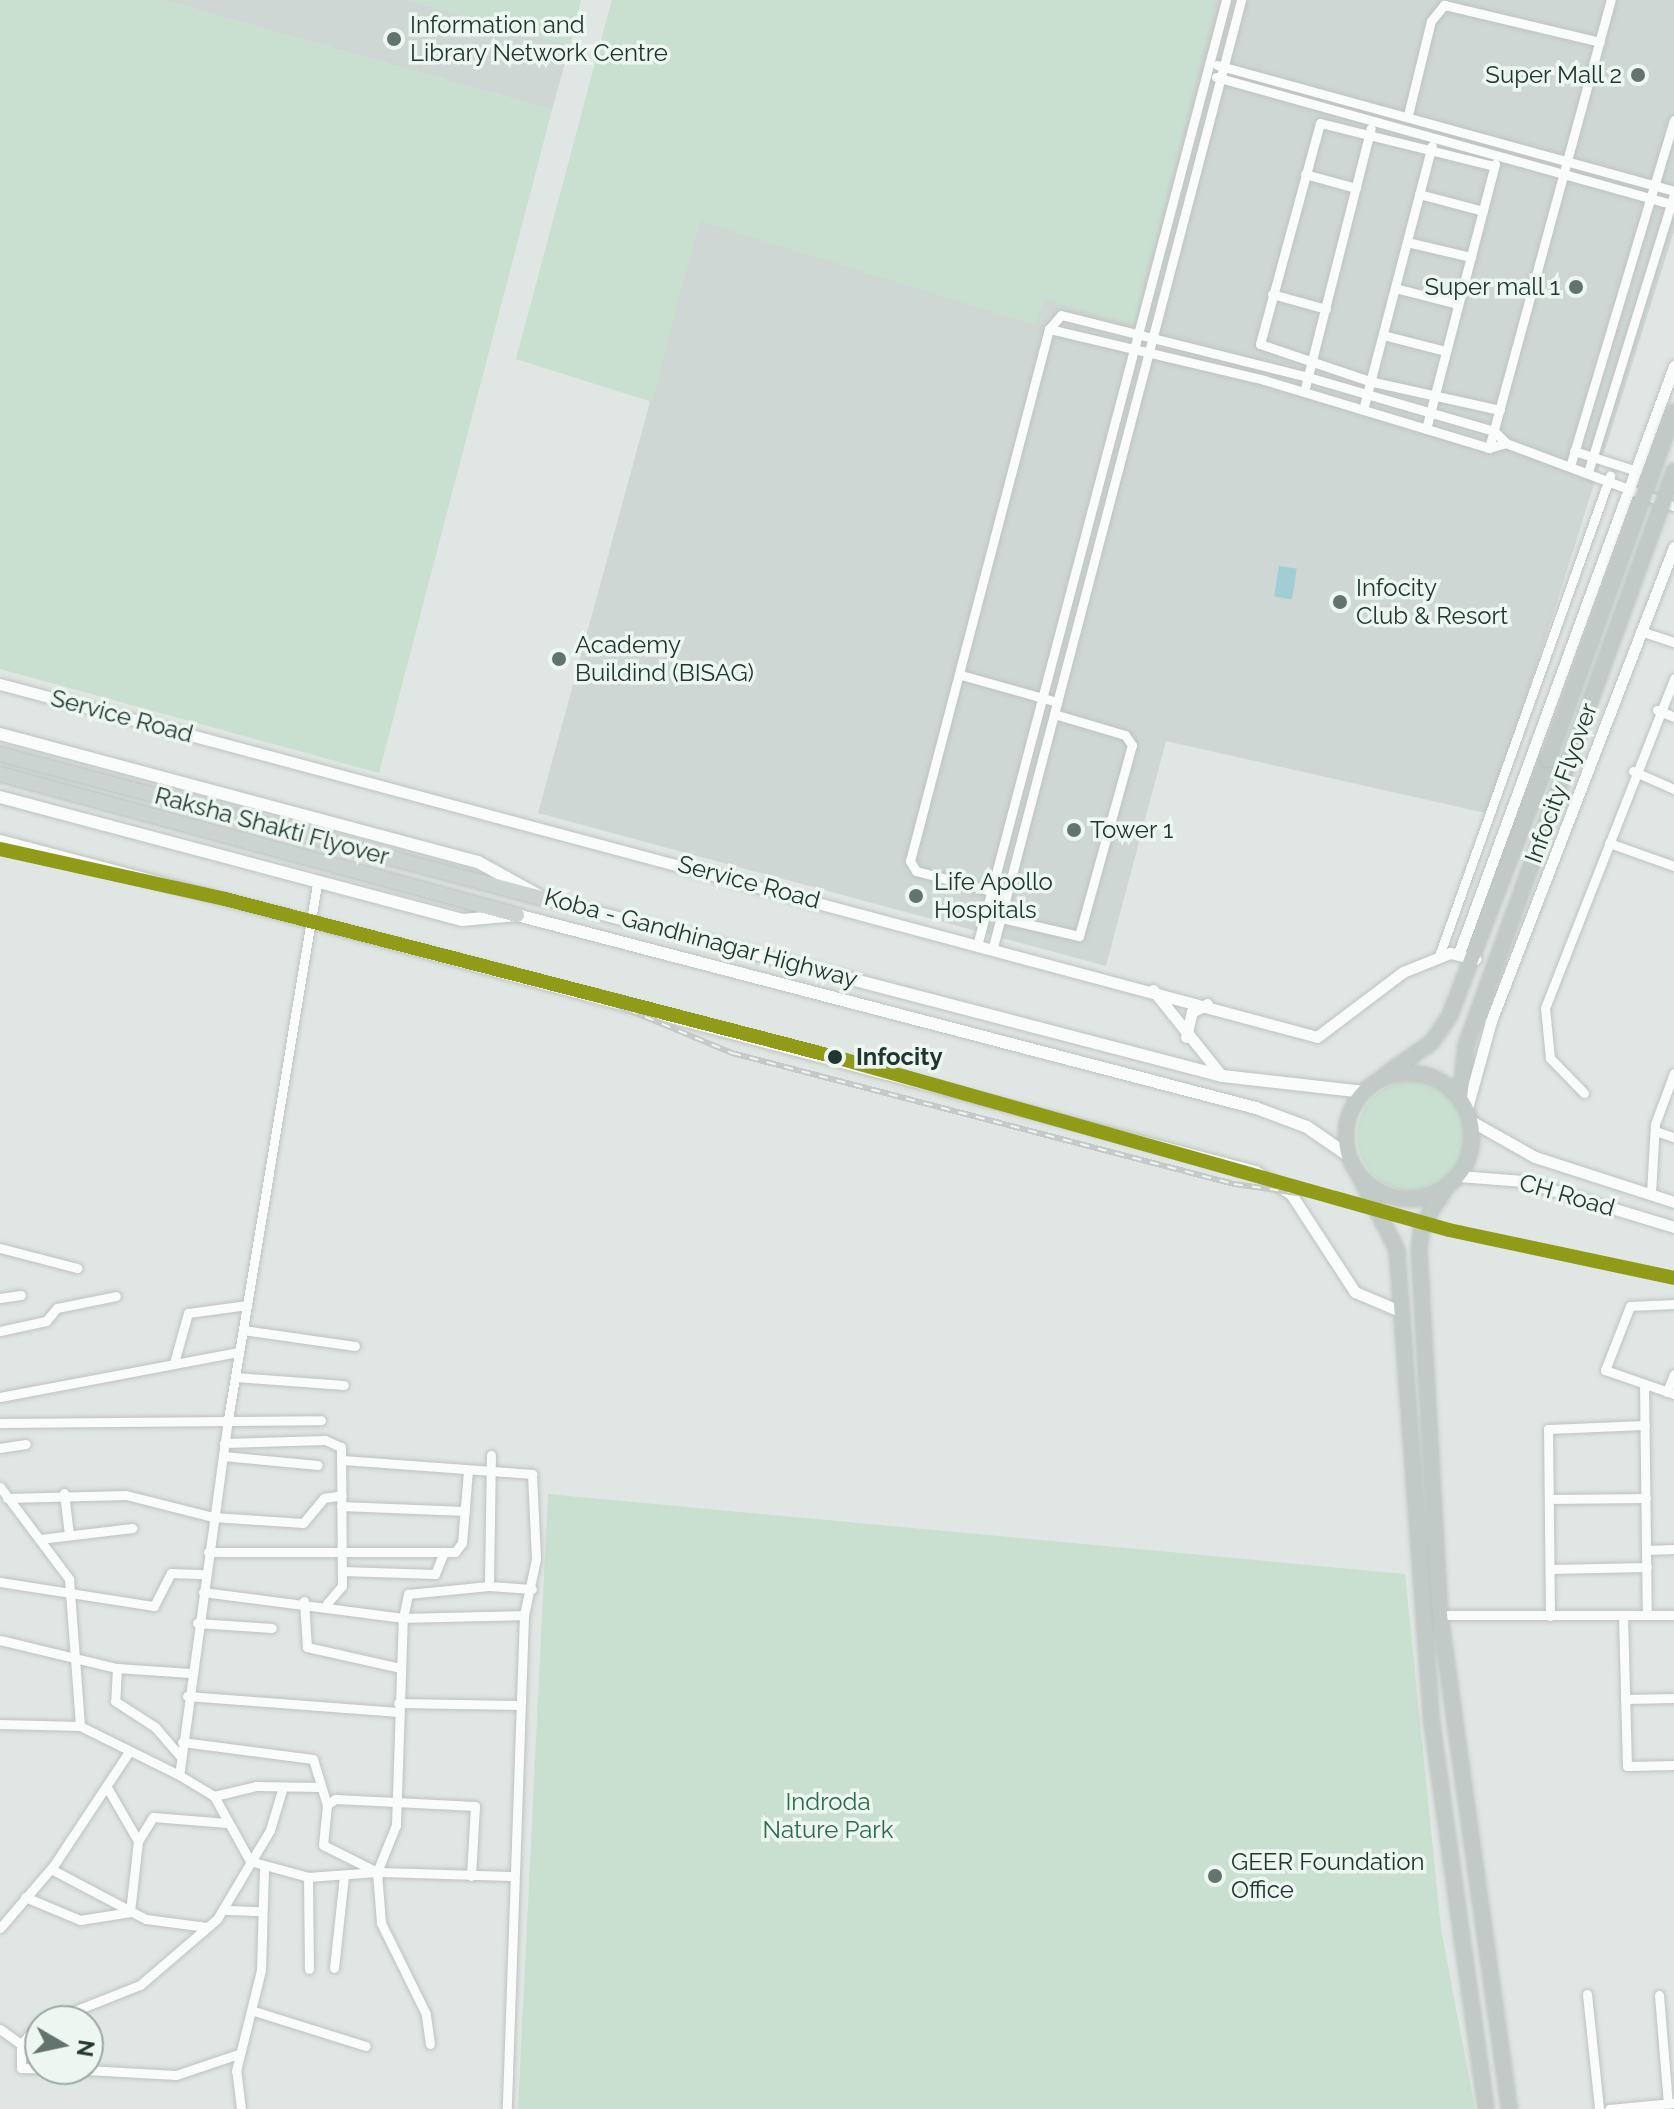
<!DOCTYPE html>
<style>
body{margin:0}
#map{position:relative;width:1674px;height:2109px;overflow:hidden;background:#e0e6e3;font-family:Raleway,sans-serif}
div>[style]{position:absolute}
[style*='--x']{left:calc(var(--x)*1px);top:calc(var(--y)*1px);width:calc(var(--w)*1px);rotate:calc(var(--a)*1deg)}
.built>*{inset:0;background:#ced7d3}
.green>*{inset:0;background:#c9dfd0}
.round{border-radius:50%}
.water>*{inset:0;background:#a1cdd4;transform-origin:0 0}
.roads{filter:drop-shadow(0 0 2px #bdc3c0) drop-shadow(0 0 2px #bdc3c0)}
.minor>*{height:9px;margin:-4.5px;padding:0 4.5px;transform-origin:4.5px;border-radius:4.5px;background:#fafbfb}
.tertiary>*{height:11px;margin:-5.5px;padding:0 5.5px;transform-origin:5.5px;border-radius:5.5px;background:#fafbfb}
.secondary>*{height:12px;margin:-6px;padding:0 6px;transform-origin:6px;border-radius:6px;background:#fafbfb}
.primary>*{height:14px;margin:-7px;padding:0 7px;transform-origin:7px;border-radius:7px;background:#ccd4d1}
.trunk>*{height:14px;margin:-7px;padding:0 7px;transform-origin:7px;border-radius:7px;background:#c2cac8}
.trunk>.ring{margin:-7px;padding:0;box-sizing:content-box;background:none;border:14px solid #c2cac8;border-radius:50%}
.rail>*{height:6px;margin-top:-3px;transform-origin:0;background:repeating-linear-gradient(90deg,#edf6f1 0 9px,#c5c9c8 0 18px);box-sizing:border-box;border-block:2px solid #c5c9c8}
.bridges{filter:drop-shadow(0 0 2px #bbc3c0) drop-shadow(0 0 2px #bbc3c0)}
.trunk-bridge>*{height:14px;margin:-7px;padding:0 7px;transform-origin:7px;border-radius:7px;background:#c2cac8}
.metro-1>*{height:14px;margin:-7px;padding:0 7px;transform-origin:7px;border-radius:7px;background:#909b18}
.dots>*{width:22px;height:22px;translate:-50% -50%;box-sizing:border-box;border:4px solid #edf6f1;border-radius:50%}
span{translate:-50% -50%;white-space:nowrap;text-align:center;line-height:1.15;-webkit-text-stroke:7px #edf6f1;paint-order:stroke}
.poi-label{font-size:24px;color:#203731}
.left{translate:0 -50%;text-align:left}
.right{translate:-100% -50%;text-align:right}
.street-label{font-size:24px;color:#203731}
.stop-label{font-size:24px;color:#203731;font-weight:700}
.park-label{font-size:24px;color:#2b6d44}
.north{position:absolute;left:24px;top:2005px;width:80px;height:80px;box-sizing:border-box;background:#edf6f1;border:2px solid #9baaa4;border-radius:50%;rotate:99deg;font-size:22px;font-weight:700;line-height:32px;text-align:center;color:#203731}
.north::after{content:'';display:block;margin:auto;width:28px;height:36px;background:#63746f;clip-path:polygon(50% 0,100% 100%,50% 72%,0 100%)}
</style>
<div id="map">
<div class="built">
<i style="clip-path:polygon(163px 0,406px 0,570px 45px,552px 110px)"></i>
<i style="clip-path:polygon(612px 0,1674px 0,1674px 231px,1490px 814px,1166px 741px,1106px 966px,538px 813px,699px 222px,565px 177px)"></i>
</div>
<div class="green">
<i style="clip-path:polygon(0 0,163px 0,552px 110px,379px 773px,0 669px)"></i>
<i style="clip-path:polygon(406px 0,581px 0,570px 45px)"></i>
<i style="clip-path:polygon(612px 0,1216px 0,1133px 325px,1045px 299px,1035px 325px,699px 221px,652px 402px,516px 359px)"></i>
<i class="round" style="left:1357px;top:1081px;width:110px;height:110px"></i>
<i style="clip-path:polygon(548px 1494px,1405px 1574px,1441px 1929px,1475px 2109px,518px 2109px)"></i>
</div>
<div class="water">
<i style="left:1279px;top:566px;width:18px;height:31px;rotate:9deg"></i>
</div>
<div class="roads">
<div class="minor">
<i style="--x:1217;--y:65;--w:474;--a:15.4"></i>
<i style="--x:1216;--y:77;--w:472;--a:15.6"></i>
<i style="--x:1408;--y:115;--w:97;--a:-76.3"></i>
<i style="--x:1431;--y:21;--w:21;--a:-51"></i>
<i style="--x:1444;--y:5;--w:160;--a:13.3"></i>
<i style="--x:1494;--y:166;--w:179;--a:-166.1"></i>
<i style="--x:1320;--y:123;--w:229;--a:105.2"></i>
<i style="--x:1260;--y:344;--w:115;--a:18.7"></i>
<i style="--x:1369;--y:381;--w:134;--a:12.5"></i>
<i style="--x:1305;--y:174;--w:53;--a:15.4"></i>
<i style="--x:1419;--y:194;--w:66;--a:14.9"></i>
<i style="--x:1407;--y:242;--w:66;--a:13.2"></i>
<i style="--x:1395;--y:288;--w:65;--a:14.3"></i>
<i style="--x:1272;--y:294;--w:56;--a:15.5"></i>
<i style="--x:1049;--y:329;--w:18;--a:-49"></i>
<i style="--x:1061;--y:315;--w:255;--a:14.1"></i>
<i style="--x:1308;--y:377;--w:194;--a:16.2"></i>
<i style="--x:1494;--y:431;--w:17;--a:45"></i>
<i style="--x:1506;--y:443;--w:179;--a:20.6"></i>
<i style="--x:1383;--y:335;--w:65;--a:14.3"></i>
<i style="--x:1304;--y:392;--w:272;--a:-75.8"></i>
<i style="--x:1363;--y:410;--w:273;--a:-75.4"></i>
<i style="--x:1426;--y:429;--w:274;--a:-75.4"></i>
<i style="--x:1489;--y:448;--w:464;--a:-74.8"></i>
<i style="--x:1574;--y:451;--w:66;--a:17.6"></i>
<i style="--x:1571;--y:463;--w:358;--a:-73.3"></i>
<i style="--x:1589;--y:469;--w:288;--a:-72.8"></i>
<i style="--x:1640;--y:631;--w:36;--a:18"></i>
<i style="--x:961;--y:675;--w:100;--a:15.7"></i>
<i style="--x:1657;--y:710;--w:18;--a:22"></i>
<i style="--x:1633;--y:771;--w:45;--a:23.7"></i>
<i style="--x:1609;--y:843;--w:69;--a:19.5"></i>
<i style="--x:317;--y:884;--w:542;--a:99.44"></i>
<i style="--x:228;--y:1419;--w:359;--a:97.8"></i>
<i style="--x:179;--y:1775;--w:41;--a:31"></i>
<i style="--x:214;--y:1796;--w:74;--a:61"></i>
<i style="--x:250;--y:1861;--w:60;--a:15.4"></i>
<i style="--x:308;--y:1877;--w:69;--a:-4.1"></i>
<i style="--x:377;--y:1872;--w:51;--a:-68"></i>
<i style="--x:396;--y:1825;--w:207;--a:-88.1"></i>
<i style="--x:403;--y:1618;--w:121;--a:-1.4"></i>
<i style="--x:524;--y:1615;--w:494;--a:92"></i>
<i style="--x:991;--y:891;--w:78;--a:-165.1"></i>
<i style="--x:916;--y:871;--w:12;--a:-121"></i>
<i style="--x:910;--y:861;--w:550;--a:-75.36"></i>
<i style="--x:1049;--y:329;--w:221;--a:13.3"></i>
<i style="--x:1264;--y:380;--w:235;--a:16.8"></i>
<i style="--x:1489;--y:448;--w:18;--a:-16"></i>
<i style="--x:1001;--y:918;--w:80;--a:13"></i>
<i style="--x:1079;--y:936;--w:198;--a:-74.5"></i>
<i style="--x:1132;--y:745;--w:12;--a:-125"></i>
<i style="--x:1125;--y:735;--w:74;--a:-163.5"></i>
<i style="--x:978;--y:942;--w:974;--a:-75.25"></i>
<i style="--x:993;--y:947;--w:979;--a:-75.32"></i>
<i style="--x:1439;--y:956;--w:510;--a:-70.39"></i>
<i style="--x:1584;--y:1093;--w:49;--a:-134.2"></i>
<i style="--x:1550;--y:1058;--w:50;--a:-95.7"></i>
<i style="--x:1545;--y:1008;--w:354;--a:-68.6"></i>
<i style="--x:1655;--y:1131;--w:20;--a:18"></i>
<i style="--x:1651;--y:1193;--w:69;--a:-86.7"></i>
<i style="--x:1655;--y:1124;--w:54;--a:-69.6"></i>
<i style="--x:0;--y:1248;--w:80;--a:14.6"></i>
<i style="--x:0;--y:1298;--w:21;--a:-8"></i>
<i style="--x:1674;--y:1304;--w:44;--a:177.4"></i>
<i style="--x:1630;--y:1306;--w:69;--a:111.3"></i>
<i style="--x:1605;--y:1370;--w:73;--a:19.2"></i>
<i style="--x:243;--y:1330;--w:113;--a:8.1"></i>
<i style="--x:0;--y:1331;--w:47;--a:-12.3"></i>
<i style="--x:46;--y:1321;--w:17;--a:-50"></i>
<i style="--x:57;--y:1308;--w:60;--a:-11.5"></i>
<i style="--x:174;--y:1363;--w:52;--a:-74.4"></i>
<i style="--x:188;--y:1313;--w:60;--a:-7.7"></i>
<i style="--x:235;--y:1377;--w:109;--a:4.2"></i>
<i style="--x:1644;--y:1384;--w:231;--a:89.3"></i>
<i style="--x:1667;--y:1392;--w:19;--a:-69"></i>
<i style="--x:0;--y:1397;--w:243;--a:-10.7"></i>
<i style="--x:0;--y:1423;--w:321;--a:-0.5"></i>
<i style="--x:224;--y:1443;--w:101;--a:-1.7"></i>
<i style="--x:325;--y:1440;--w:17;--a:24"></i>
<i style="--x:341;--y:1447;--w:139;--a:89.6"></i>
<i style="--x:342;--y:1586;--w:23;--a:131"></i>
<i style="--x:0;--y:1448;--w:26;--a:-9"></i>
<i style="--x:491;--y:1455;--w:131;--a:90.9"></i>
<i style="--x:489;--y:1586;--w:43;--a:4"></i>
<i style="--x:223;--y:1456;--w:95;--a:5.4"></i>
<i style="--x:343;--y:1460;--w:190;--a:4.2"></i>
<i style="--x:532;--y:1474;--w:85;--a:87.3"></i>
<i style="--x:536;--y:1559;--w:57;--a:102.1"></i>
<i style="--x:0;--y:1487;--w:115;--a:53.1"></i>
<i style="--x:69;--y:1579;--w:147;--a:85.7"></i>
<i style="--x:80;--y:1726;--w:110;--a:26.3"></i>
<i style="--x:64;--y:1493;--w:42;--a:83.2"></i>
<i style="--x:7;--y:1498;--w:119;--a:-1.4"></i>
<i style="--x:126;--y:1495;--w:90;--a:14.2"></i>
<i style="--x:213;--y:1517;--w:90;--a:3.8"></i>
<i style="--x:303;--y:1523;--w:33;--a:-50"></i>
<i style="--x:324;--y:1498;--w:18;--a:-9"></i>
<i style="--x:1549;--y:1499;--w:97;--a:-0.6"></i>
<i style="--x:341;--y:1506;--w:124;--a:2.3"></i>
<i style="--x:40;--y:1539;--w:93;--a:-6.8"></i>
<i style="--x:1646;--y:1550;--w:28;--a:-2"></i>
<i style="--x:208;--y:1552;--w:247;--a:0"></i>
<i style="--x:455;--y:1552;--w:11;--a:-52"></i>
<i style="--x:462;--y:1543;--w:73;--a:-85.3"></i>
<i style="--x:1550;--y:1569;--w:97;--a:-1.2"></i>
<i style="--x:342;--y:1571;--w:93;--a:1.8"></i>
<i style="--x:435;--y:1574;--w:24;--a:-68"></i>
<i style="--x:0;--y:1582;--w:156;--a:8.9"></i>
<i style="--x:154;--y:1606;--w:37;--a:-63"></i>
<i style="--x:171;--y:1573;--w:34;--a:2"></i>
<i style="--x:203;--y:1592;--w:202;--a:7.4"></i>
<i style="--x:403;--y:1618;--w:25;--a:-78"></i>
<i style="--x:408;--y:1594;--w:81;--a:-5.6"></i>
<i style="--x:304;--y:1601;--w:46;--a:86.3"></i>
<i style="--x:307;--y:1647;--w:95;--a:12.7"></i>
<i style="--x:1440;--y:1615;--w:234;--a:0"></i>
<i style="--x:1623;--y:1615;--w:151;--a:88.5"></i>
<i style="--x:1627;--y:1766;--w:47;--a:-1.2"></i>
<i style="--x:1550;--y:1616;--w:187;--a:-90.6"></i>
<i style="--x:1548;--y:1429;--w:97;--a:-2.4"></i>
<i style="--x:197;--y:1623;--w:75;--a:3.8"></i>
<i style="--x:0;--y:1640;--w:120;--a:13.5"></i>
<i style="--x:117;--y:1668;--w:73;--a:3.9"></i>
<i style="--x:117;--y:1668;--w:33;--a:93"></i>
<i style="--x:115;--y:1701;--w:48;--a:33"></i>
<i style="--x:155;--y:1727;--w:40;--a:49"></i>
<i style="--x:187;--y:1696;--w:212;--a:4.3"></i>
<i style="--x:1625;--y:1699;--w:49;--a:-1.2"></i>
<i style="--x:398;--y:1703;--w:122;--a:0.9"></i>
<i style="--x:0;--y:1724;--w:80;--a:1.4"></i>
<i style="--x:182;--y:1742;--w:132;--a:7.4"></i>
<i style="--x:313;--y:1759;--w:48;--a:73.1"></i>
<i style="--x:214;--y:1796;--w:43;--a:-13.4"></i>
<i style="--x:256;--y:1786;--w:63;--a:0.9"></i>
<i style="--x:138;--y:1841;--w:28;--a:-58"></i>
<i style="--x:153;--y:1817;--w:74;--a:4.6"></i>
<i style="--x:51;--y:1869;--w:107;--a:27.8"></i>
<i style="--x:146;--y:1919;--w:61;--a:7.6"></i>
<i style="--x:377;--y:1872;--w:137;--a:1.7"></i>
<i style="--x:308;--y:1877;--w:92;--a:89.4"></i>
<i style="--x:25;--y:1897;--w:60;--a:22.7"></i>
<i style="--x:80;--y:1920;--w:51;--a:-9.1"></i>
<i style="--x:130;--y:1912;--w:71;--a:-83.6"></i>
<i style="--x:138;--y:1841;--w:60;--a:-120"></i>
<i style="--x:227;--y:1910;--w:35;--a:2"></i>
<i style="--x:0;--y:1928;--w:83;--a:-49.4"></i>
<i style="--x:54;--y:1865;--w:134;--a:-56.5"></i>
<i style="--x:334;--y:1968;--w:93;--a:-83.8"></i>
<i style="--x:1587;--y:1994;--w:116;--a:84"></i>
<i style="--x:1659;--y:1995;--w:109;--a:85.3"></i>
<i style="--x:254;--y:2011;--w:117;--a:17.4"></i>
<i style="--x:49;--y:2021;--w:98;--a:-21.6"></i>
<i style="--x:140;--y:1985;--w:101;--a:-40.6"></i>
<i style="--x:217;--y:1919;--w:104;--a:-59.2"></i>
<i style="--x:270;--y:1830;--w:42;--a:-73.3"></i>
<i style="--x:40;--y:2023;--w:28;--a:132"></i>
<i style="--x:21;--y:2044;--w:24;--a:90"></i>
<i style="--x:21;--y:2068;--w:40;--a:1.4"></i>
<i style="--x:0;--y:2029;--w:26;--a:36"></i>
<i style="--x:430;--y:2044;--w:30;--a:-98"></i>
<i style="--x:426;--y:2014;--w:102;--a:-116.3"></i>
<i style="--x:381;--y:1923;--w:51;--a:-94.5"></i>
<i style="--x:377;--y:1872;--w:60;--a:-153.4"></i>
<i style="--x:323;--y:1845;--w:40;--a:-84.3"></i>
<i style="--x:327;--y:1805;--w:10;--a:-37"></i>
<i style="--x:335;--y:1799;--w:140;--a:2.9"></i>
<i style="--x:475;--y:1806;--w:70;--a:93.3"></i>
<i style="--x:68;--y:2069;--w:108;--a:3.2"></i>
<i style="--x:176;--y:2075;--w:65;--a:-18.7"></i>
<i style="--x:241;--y:2109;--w:38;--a:-97"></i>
<i style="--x:236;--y:2071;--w:104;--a:-76.1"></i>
<i style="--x:261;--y:1970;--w:103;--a:-88.3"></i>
<i style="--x:1609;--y:2109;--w:64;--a:-5.4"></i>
</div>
<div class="tertiary">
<i style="--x:0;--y:684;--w:1363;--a:15"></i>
<i style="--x:1317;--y:1037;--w:108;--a:-37.1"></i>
<i style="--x:1403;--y:972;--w:51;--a:-22"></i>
<i style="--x:1450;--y:953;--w:26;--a:13"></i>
<i style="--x:0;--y:840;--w:1298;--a:14.78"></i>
<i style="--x:1255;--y:1171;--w:43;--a:32.6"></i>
<i style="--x:1291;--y:1194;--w:117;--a:56.9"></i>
<i style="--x:1355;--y:1292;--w:49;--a:22.9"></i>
<i style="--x:1459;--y:953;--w:625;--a:-69.88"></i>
<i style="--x:1153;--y:990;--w:110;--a:51.3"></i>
<i style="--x:1186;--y:1037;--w:26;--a:-77"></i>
<i style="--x:1192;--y:1012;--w:17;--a:-28"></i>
<i style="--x:1466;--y:1112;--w:94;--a:-74.6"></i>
<i style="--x:1491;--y:1021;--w:508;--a:-68.89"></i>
<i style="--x:1471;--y:1121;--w:73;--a:29.4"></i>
<i style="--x:1535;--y:1157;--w:146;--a:17.9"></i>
<i style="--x:1459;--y:1176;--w:64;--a:4.5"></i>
<i style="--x:1523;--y:1181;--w:158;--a:16.9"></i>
</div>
<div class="secondary">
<i style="--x:0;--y:734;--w:495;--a:15"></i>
<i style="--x:478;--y:862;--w:77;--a:28.9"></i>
<i style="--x:545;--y:899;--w:700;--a:14.65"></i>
<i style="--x:1222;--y:1076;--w:144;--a:6.4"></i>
<i style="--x:0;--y:797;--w:478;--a:14.9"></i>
<i style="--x:462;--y:920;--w:55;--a:-5.2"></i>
<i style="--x:517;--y:915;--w:764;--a:14.64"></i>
<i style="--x:1256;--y:1108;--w:54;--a:20.4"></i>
<i style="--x:1307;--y:1127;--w:51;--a:34.6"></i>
</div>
<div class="primary">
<i style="--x:0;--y:754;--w:564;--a:14.9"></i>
<i style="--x:0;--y:774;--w:536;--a:15.26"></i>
</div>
<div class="trunk">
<i class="ring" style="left:1346px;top:1073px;width:112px;height:112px"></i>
<i style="--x:1385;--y:1075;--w:57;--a:-35.1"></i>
<i style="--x:1432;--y:1042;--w:32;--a:-56"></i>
<i style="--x:1450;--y:1015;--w:273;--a:-69"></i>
<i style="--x:1460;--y:1098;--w:53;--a:-83.5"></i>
<i style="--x:1466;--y:1045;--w:294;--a:-70.1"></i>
<i style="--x:1358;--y:1173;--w:86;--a:63.1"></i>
<i style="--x:1397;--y:1250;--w:475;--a:85.8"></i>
<i style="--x:1432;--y:1724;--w:389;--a:82"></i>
<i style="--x:1445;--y:1189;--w:44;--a:121.9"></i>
<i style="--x:1422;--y:1226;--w:23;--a:97"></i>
<i style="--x:1419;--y:1249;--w:367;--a:86.7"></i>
<i style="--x:1440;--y:1615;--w:499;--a:82"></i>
</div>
</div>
<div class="rail">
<i style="--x:612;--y:1003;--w:130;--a:22.6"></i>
<i style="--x:732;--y:1053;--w:519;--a:14.63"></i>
<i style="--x:1234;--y:1184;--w:85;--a:8.1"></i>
</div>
<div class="bridges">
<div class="trunk-bridge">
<i style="--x:1548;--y:760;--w:370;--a:-70.1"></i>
<i style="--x:1566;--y:768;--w:316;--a:-70"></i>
</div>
</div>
<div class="metro-1">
<i style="--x:0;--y:849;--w:230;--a:12.5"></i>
<i style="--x:225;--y:899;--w:630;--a:14.52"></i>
<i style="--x:835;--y:1057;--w:638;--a:15.74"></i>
<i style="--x:1449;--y:1230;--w:230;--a:12"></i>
</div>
<div class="dots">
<i style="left:394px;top:39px;background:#63746f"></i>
<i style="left:1638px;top:75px;background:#63746f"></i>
<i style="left:1576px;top:287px;background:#63746f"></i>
<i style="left:1340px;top:602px;background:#63746f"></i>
<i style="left:559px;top:659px;background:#63746f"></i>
<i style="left:1074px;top:830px;background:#63746f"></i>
<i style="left:916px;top:896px;background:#63746f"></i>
<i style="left:835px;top:1057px;background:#203731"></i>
<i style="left:1215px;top:1876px;background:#63746f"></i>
</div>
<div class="poi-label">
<span class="left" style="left:410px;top:39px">Information and<br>Library Network Centre</span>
<span class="right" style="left:1622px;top:75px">Super Mall 2</span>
<span class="right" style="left:1560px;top:287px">Super mall 1</span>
<span class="left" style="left:1356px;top:602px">Infocity<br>Club &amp; Resort</span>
<span class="left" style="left:575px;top:659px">Academy<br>Buildind (BISAG)</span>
<span class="left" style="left:1090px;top:830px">Tower 1</span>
<span class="left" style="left:934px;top:896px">Life Apollo<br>Hospitals</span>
<span class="left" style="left:1231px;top:1876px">GEER Foundation<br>Office</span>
</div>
<div class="street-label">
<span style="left:122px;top:716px;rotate:15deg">Service Road</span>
<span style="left:1561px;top:783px;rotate:-70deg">Infocity Flyover</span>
<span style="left:272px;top:826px;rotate:15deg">Raksha Shakti Flyover</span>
<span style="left:749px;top:882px;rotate:15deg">Service Road</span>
<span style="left:701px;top:938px;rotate:15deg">Koba - Gandhinagar Highway</span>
<span style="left:1567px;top:1195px;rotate:16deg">CH Road</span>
</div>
<div class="stop-label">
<span class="left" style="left:856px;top:1057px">Infocity</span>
</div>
<div class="park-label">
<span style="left:828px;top:1816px">Indroda<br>Nature Park</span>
</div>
<div class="north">N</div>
</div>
